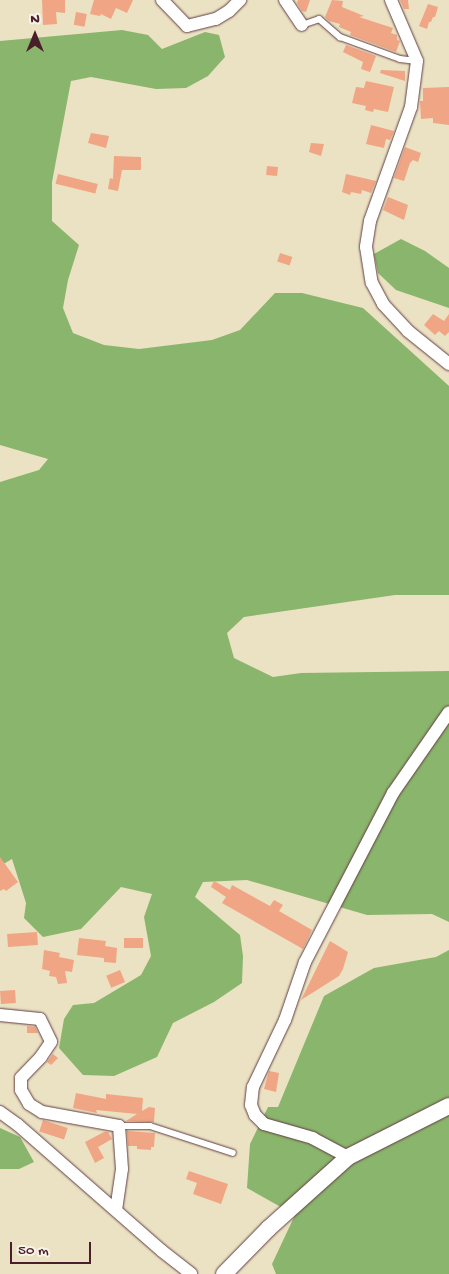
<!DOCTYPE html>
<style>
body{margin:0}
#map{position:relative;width:449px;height:1274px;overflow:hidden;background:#ebe2c3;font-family:"Gochi Hand",sans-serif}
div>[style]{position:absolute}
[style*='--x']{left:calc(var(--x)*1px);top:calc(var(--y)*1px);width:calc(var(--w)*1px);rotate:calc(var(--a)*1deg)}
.forest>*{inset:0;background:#8ab56c}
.building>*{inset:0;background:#f0a584;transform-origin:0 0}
.roads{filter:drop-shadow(0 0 1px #623c42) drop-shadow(0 0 1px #623c42)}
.service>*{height:6px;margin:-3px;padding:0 3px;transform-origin:3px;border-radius:3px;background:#fff}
.minor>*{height:12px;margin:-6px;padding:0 6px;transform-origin:6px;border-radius:6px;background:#fff}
.tertiary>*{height:16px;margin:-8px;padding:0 8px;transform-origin:8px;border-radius:8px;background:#fff}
span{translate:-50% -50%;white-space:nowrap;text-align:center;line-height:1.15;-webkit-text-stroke:4px #f7f3e8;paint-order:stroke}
.north{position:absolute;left:10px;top:10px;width:50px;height:50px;-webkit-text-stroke:4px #f7f3e8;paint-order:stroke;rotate:0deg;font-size:14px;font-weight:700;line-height:20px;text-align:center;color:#4a1f2b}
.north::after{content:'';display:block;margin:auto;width:18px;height:22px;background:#4a1f2b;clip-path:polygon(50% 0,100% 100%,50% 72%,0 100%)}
.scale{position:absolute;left:10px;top:1242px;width:81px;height:22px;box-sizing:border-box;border:2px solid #4a1f2b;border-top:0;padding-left:6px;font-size:15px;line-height:18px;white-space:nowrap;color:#4a1f2b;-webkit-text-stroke:4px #f7f3e8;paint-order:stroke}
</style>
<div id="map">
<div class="forest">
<i style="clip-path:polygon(122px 30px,148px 35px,162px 49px,205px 32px,219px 35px,225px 57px,208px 76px,186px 88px,156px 89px,91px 77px,71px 81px,52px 182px,52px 221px,79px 245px,68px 280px,63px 308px,73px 333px,104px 345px,139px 349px,212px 340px,240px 330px,275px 293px,302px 293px,363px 308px,449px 386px,449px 595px,395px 595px,244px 617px,227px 633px,234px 658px,273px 677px,301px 673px,449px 671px,449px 922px,432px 914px,367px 915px,247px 880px,203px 882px,195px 897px,240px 935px,243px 956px,242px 983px,214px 1002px,173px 1023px,157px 1057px,114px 1076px,83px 1075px,59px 1048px,64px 1019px,73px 1005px,94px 1003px,141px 975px,151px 956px,144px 917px,152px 894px,121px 887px,81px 929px,43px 937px,24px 918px,26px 903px,12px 859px,0 866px,0 482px,39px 470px,48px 459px,0 445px,0 41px)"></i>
<i style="clip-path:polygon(401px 239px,425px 251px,449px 268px,449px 308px,396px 290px,378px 273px,374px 254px)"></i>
<i style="clip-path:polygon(449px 950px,449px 1274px,276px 1274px,272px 1264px,295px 1215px,247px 1188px,250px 1144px,268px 1107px,278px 1107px,324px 996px,374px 968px,436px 957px)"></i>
<i style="clip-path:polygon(0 1128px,20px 1137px,34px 1162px,19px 1169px,0 1169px)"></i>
</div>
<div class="building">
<i style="clip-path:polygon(42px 0,65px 0,65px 13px,56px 12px,57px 24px,43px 25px)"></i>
<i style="clip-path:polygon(94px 0,133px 0,127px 13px,116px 8px,111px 19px,101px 14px,100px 16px,90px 14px)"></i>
<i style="clip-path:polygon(298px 0,310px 0,306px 12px,302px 11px,297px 3px)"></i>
<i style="clip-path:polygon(332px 0,343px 1px,342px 7px,364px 16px,359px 17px,393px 28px,391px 33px,397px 35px,397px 40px,400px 41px,396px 52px,350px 35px,351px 32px,339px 27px,340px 24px,329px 21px,325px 17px)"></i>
<i style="clip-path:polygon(400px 0,408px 0,409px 9px,404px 9px)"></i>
<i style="clip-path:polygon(428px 4px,438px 7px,435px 17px,433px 17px,431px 22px,429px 22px,427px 29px,419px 26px)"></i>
<i style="left:76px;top:12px;width:11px;height:13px;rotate:10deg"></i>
<i style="clip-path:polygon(346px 45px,376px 56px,370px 72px,361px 69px,363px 62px,343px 52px)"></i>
<i style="clip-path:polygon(381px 70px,405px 71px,405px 81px,380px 73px)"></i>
<i style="clip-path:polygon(366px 81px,394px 87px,388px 112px,374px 109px,373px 112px,365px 110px,366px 106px,352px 103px,356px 87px,364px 88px)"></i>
<i style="clip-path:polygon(449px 87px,449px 125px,433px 123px,433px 118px,421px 119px,420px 101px,423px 101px,423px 88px)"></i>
<i style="clip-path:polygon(371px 125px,394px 131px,390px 140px,386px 139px,384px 148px,366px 144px)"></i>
<i style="clip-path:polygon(91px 133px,109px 136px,106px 148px,88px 143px)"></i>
<i style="clip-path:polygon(311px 143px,324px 144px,321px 156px,309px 152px)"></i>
<i style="clip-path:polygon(405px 147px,421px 153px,418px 162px,413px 160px,410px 163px,404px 181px,394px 178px)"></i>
<i style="clip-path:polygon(114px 156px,141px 157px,141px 170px,122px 170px,118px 191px,108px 189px,110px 178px,113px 179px)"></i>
<i style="left:267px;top:166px;width:11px;height:9px;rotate:5deg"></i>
<i style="left:58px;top:174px;width:41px;height:10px;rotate:14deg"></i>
<i style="clip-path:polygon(346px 174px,376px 181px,371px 193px,362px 190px,361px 194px,351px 192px,350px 195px,342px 192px)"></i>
<i style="clip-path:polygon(388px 197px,408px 205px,404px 220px,383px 210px)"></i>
<i style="left:280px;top:253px;width:13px;height:9px;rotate:18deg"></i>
<i style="clip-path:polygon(433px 314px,444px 321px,449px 314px,449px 332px,445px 336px,439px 331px,435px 335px,424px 325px)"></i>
<i style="clip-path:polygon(0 857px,18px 882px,6px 891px,4px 889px,0 891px)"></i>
<i style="clip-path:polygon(214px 881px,230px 890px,232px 885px,270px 906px,274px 900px,283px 905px,279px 911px,312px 930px,303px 949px,222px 903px,226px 897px,211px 887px)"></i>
<i style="left:37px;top:932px;width:13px;height:30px;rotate:86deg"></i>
<i style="clip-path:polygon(79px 938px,106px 941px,105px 946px,117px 948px,116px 963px,104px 962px,104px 958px,77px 955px)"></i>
<i style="left:124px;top:938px;width:19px;height:10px"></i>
<i style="clip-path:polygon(330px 941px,348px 952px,343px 969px,339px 976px,301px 1000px)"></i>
<i style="clip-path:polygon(44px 950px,60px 953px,59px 957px,74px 960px,72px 972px,65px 971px,67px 983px,58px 984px,56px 977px,49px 976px,50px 971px,42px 969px)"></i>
<i style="left:120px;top:970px;width:13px;height:15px;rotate:67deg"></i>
<i style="left:15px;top:990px;width:13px;height:15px;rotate:86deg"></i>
<i style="clip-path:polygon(27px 1026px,35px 1027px,38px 1033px,27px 1033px)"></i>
<i style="clip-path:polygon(53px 1054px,58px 1058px,51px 1065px,47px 1062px)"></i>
<i style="clip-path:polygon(269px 1071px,279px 1073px,276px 1092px,264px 1089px)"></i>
<i style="clip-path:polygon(76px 1093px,106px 1099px,106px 1094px,143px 1098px,142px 1111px,149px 1107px,155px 1108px,154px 1122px,126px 1121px,137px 1114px,96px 1110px,97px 1113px,73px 1108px)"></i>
<i style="left:43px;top:1120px;width:26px;height:12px;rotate:18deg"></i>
<i style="clip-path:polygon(127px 1131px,155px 1133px,154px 1147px,151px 1147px,151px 1150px,137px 1149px,137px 1146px,128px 1146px)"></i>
<i style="clip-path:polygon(104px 1132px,108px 1132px,112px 1139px,98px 1147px,104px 1158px,95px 1163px,85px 1142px)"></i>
<i style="clip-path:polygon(189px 1171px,228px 1184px,221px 1204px,193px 1194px,197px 1183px,186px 1179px)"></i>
</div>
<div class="roads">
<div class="service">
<i style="--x:302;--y:25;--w:18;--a:-19"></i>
<i style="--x:319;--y:19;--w:28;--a:41"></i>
<i style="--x:340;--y:37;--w:64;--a:20.1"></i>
<i style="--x:400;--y:59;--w:17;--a:7"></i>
<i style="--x:119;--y:1126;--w:31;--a:0"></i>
<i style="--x:150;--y:1126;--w:87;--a:18"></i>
</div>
<div class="minor">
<i style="--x:162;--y:0;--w:36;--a:46"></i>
<i style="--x:187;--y:26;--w:30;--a:-14"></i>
<i style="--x:216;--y:19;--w:15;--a:-32"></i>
<i style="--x:229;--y:11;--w:16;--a:-45"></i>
<i style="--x:285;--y:0;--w:30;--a:56"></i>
<i style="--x:391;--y:0;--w:66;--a:66.9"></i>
<i style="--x:417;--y:61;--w:46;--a:97.4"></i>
<i style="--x:411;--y:107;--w:121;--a:109.8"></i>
<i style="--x:370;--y:221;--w:26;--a:99"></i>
<i style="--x:366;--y:247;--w:36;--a:81"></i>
<i style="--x:372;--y:283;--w:24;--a:62"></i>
<i style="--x:383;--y:304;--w:37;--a:47"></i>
<i style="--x:408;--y:331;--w:53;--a:38.8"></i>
<i style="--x:0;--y:1015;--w:40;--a:5.7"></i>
<i style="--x:40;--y:1019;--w:25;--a:64"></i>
<i style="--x:51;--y:1042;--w:18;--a:124"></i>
<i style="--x:41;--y:1057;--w:29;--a:134"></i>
<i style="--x:21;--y:1078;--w:12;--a:90"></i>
<i style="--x:21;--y:1090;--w:16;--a:60"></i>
<i style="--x:29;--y:1104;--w:15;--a:32"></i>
<i style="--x:42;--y:1112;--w:78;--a:10.3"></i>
<i style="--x:119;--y:1126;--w:43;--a:86"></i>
<i style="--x:122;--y:1169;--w:41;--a:98.3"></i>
<i style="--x:0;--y:1112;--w:22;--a:36"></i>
<i style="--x:18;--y:1125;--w:191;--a:41.2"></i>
<i style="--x:162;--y:1251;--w:37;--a:38"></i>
<i style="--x:348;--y:1157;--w:40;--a:-152"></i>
<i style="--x:313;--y:1138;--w:51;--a:-164.1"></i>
<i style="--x:264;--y:1124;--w:13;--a:-135"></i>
<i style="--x:255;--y:1115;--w:11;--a:-112"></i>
<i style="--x:251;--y:1105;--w:18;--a:-84"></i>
<i style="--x:253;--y:1087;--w:74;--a:-64.5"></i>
<i style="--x:285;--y:1020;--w:61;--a:-71"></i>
<i style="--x:305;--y:962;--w:191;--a:-62.5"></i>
<i style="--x:393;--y:793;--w:98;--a:-55.3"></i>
</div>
<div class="tertiary">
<i style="--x:224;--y:1274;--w:64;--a:-45.6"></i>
<i style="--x:269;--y:1228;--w:106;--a:-41.9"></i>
<i style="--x:348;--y:1157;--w:113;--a:-26.8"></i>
</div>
</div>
<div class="north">N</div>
<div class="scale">50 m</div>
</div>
